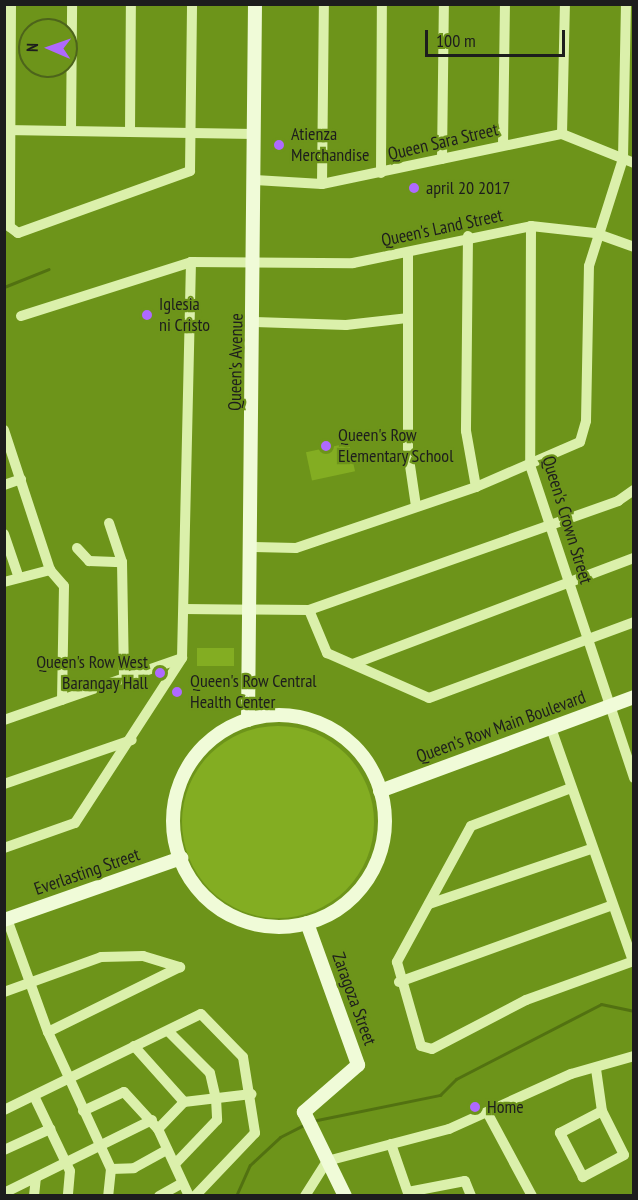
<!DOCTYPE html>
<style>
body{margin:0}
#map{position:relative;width:638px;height:1200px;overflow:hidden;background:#6d941a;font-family:"PT Sans Narrow",sans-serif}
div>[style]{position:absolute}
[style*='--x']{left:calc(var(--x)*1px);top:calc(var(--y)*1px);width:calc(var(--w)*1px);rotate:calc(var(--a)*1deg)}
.green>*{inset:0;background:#83ad22;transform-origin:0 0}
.round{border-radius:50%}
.stream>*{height:3px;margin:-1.5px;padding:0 1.5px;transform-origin:1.5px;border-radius:1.5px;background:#527111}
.street>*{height:10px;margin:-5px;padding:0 5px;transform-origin:5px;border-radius:5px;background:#dbf0ab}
.secondary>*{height:14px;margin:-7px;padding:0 7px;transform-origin:7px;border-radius:7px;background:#f0fbd8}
.secondary>.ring{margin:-7px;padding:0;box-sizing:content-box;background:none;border:14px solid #f0fbd8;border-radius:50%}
.dots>*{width:16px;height:16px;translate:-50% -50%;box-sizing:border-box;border:3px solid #6d941a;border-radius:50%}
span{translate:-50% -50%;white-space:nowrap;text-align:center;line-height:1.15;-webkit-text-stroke:4.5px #6d941a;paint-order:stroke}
.poi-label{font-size:18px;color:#1d1d1d}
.left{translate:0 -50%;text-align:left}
.right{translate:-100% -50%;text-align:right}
.street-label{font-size:18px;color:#1d1d1d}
.frame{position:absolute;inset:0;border:6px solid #1d1d1d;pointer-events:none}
.north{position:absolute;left:18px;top:18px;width:60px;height:60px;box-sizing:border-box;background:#6d941a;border:2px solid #4d641b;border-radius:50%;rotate:272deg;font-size:16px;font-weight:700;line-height:24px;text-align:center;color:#1d1d1d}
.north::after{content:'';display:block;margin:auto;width:21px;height:27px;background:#af69ff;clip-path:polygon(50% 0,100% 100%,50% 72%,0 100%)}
.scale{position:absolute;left:425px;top:30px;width:140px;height:27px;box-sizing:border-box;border:3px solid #1d1d1d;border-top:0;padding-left:8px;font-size:18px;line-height:21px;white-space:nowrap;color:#1d1d1d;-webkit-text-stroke:4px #6d941a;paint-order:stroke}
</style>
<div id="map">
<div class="green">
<i style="left:349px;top:443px;width:29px;height:44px;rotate:78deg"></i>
<i style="left:234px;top:648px;width:18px;height:37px;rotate:90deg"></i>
<i class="round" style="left:182px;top:726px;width:192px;height:192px"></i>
</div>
<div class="stream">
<i style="--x:4;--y:287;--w:48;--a:-21.8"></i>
<i style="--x:312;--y:1121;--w:131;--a:-11.5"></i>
<i style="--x:440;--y:1095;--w:23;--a:-45"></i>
<i style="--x:456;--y:1079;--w:163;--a:-27.3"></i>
<i style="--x:601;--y:1004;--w:34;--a:12"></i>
<i style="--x:236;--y:1196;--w:34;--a:-66"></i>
<i style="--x:250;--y:1165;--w:41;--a:-43"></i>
<i style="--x:280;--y:1137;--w:29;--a:-27"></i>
</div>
<div class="street">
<i style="--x:11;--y:4;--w:223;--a:90.3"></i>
<i style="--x:10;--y:227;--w:10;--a:37"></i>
<i style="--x:18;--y:233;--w:183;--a:-19.8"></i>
<i style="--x:190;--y:171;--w:167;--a:-89.3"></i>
<i style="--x:5;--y:130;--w:249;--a:0.9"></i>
<i style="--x:71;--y:131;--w:127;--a:-89.5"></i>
<i style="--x:130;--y:132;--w:128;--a:-89.6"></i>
<i style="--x:562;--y:134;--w:130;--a:-88.7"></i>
<i style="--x:503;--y:145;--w:141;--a:-89.2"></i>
<i style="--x:442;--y:159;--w:155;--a:-89.3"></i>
<i style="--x:381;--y:173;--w:169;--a:-89.7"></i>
<i style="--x:255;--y:180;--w:67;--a:3.4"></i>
<i style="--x:322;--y:184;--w:245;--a:-11.8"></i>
<i style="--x:562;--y:134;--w:78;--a:21.9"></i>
<i style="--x:322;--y:184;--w:180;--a:-89.4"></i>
<i style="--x:531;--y:226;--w:239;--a:90.2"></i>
<i style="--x:530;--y:465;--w:330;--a:71.6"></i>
<i style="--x:468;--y:236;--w:195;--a:90.6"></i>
<i style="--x:466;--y:431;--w:57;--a:79.9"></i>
<i style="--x:408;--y:254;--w:198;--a:90"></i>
<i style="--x:408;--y:452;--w:55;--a:81.6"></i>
<i style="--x:21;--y:316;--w:178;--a:-17.6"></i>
<i style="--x:191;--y:262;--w:162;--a:0.4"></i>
<i style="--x:353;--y:263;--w:182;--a:-11.7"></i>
<i style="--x:531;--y:226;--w:64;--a:6.2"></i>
<i style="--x:595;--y:233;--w:41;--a:19.7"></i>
<i style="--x:255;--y:322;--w:91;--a:1.9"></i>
<i style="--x:346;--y:325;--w:61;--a:-6.5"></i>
<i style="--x:4;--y:430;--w:147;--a:71.8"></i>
<i style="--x:50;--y:570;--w:21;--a:49"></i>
<i style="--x:64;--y:586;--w:114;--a:91"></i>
<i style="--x:4;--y:485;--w:18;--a:-19"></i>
<i style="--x:109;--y:523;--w:41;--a:71.6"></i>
<i style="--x:122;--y:562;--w:117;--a:89"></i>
<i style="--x:4;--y:534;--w:46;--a:71.2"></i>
<i style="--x:252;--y:547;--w:44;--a:1.3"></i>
<i style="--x:296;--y:548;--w:190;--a:-18.7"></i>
<i style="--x:476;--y:487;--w:113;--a:-23.4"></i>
<i style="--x:580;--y:442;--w:22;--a:-74"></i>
<i style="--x:586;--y:421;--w:155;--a:-88.9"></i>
<i style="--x:589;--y:266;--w:112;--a:-72.4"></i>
<i style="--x:623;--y:159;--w:155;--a:-88.9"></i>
<i style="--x:77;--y:548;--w:18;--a:47"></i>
<i style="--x:89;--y:561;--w:33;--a:2"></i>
<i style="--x:4;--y:582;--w:48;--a:-14.6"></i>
<i style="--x:184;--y:609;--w:125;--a:0.5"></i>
<i style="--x:309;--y:610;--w:328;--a:-19.4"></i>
<i style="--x:618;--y:501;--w:19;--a:-35"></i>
<i style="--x:309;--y:610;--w:47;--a:67.3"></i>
<i style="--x:327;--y:653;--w:111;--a:23.8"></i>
<i style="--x:429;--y:698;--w:219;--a:-20.3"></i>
<i style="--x:353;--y:664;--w:300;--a:-20.7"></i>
<i style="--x:4;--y:720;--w:188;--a:-19.2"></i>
<i style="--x:551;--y:728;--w:247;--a:70.6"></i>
<i style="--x:4;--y:784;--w:135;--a:-19"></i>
<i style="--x:571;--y:788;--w:107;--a:159.2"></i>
<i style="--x:471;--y:826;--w:155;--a:118.6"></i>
<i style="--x:397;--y:962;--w:87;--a:74.1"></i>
<i style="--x:421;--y:1046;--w:11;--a:15"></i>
<i style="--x:432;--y:1049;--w:106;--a:-27.5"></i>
<i style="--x:526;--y:1000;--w:115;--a:-19.9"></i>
<i style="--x:4;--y:848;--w:75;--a:-19.4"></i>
<i style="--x:75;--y:823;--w:197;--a:-57"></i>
<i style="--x:182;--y:658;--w:396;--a:-88.7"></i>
<i style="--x:429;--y:904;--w:171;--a:-18.8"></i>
<i style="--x:7;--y:919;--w:120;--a:70.1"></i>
<i style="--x:48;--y:1032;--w:151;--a:65.3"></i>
<i style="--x:111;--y:1169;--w:27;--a:96"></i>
<i style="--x:399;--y:982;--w:227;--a:-19.8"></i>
<i style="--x:4;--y:992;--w:103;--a:-19.8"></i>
<i style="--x:101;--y:957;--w:42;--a:-1.4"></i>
<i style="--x:143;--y:956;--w:39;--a:17"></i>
<i style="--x:168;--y:1031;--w:59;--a:45"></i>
<i style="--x:210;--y:1073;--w:26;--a:77"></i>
<i style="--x:216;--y:1098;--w:22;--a:87"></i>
<i style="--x:217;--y:1120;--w:61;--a:133.7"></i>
<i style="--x:48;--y:1032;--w:147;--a:-26.2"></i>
<i style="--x:134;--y:1046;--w:75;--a:48.2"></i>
<i style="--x:596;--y:1069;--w:42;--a:81.9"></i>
<i style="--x:602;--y:1111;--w:49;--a:63.4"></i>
<i style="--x:624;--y:1155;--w:47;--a:151.8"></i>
<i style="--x:583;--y:1177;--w:50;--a:-117.6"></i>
<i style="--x:560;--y:1133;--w:47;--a:-27.6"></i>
<i style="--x:34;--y:1096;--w:83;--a:64.4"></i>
<i style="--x:70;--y:1171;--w:25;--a:95"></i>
<i style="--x:4;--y:1110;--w:219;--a:-26"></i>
<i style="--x:201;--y:1014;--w:60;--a:45.7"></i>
<i style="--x:243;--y:1057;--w:77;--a:81"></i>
<i style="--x:255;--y:1133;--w:87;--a:133.6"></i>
<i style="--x:83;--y:1111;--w:45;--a:-24.9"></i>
<i style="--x:124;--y:1092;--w:50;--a:47.4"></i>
<i style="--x:158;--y:1129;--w:74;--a:65.2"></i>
<i style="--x:488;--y:1114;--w:93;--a:61.8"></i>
<i style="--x:158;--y:1129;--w:37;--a:-46"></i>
<i style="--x:184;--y:1102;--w:68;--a:-6.7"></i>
<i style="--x:391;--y:1144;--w:55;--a:70.9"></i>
<i style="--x:4;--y:1150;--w:51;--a:-24.5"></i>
<i style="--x:111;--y:1169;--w:23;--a:-2"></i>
<i style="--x:134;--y:1168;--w:38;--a:-29"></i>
<i style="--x:408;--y:1192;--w:58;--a:-10.9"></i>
<i style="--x:465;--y:1181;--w:16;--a:68"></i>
<i style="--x:4;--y:1193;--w:165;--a:-26.3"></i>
<i style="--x:34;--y:1196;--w:18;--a:-84"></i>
<i style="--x:159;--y:1196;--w:26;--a:-29"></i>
<i style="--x:305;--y:1196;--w:41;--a:-57.8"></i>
<i style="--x:327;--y:1161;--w:126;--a:-14.7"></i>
<i style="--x:449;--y:1129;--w:134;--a:-24.3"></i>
<i style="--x:571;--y:1074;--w:66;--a:-15.9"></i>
</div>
<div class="secondary">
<i class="ring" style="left:173px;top:715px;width:198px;height:198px"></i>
<i style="--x:248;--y:720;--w:716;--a:-89.44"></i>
<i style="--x:380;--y:791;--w:271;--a:-20.3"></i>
<i style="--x:4;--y:920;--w:188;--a:-19.3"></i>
<i style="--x:307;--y:923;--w:151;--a:70.2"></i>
<i style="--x:358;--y:1065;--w:72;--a:139"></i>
<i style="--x:304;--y:1112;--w:93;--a:64"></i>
</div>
<div class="dots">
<i style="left:279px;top:145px;background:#af69ff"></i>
<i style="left:414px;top:188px;background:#af69ff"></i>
<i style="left:147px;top:315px;background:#af69ff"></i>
<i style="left:326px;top:446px;background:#af69ff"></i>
<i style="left:160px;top:673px;background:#af69ff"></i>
<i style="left:177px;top:692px;background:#af69ff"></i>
<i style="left:475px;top:1107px;background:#af69ff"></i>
</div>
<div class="poi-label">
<span class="left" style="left:291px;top:145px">Atienza<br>Merchandise</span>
<span class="left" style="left:426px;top:188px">april 20 2017</span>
<span class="left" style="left:159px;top:315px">Iglesia<br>ni Cristo</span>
<span class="left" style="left:338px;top:446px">Queen's Row<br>Elementary School</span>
<span class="right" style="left:148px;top:673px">Queen's Row West<br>Barangay Hall</span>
<span class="left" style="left:190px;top:692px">Queen's Row Central<br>Health Center</span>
<span class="left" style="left:487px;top:1107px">Home</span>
</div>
<div class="street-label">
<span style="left:443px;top:142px;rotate:-13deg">Queen Sara Street</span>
<span style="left:442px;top:228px;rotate:-12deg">Queen's Land Street</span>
<span style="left:236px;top:362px;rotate:-89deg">Queen's Avenue</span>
<span style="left:567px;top:520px;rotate:73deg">Queen's Crown Street</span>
<span style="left:501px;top:727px;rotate:-20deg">Queen's Row Main Boulevard</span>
<span style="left:87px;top:872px;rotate:-19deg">Everlasting Street</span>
<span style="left:354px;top:999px;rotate:70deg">Zaragoza Street</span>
</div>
<div class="frame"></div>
<div class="north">N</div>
<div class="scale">100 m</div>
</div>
